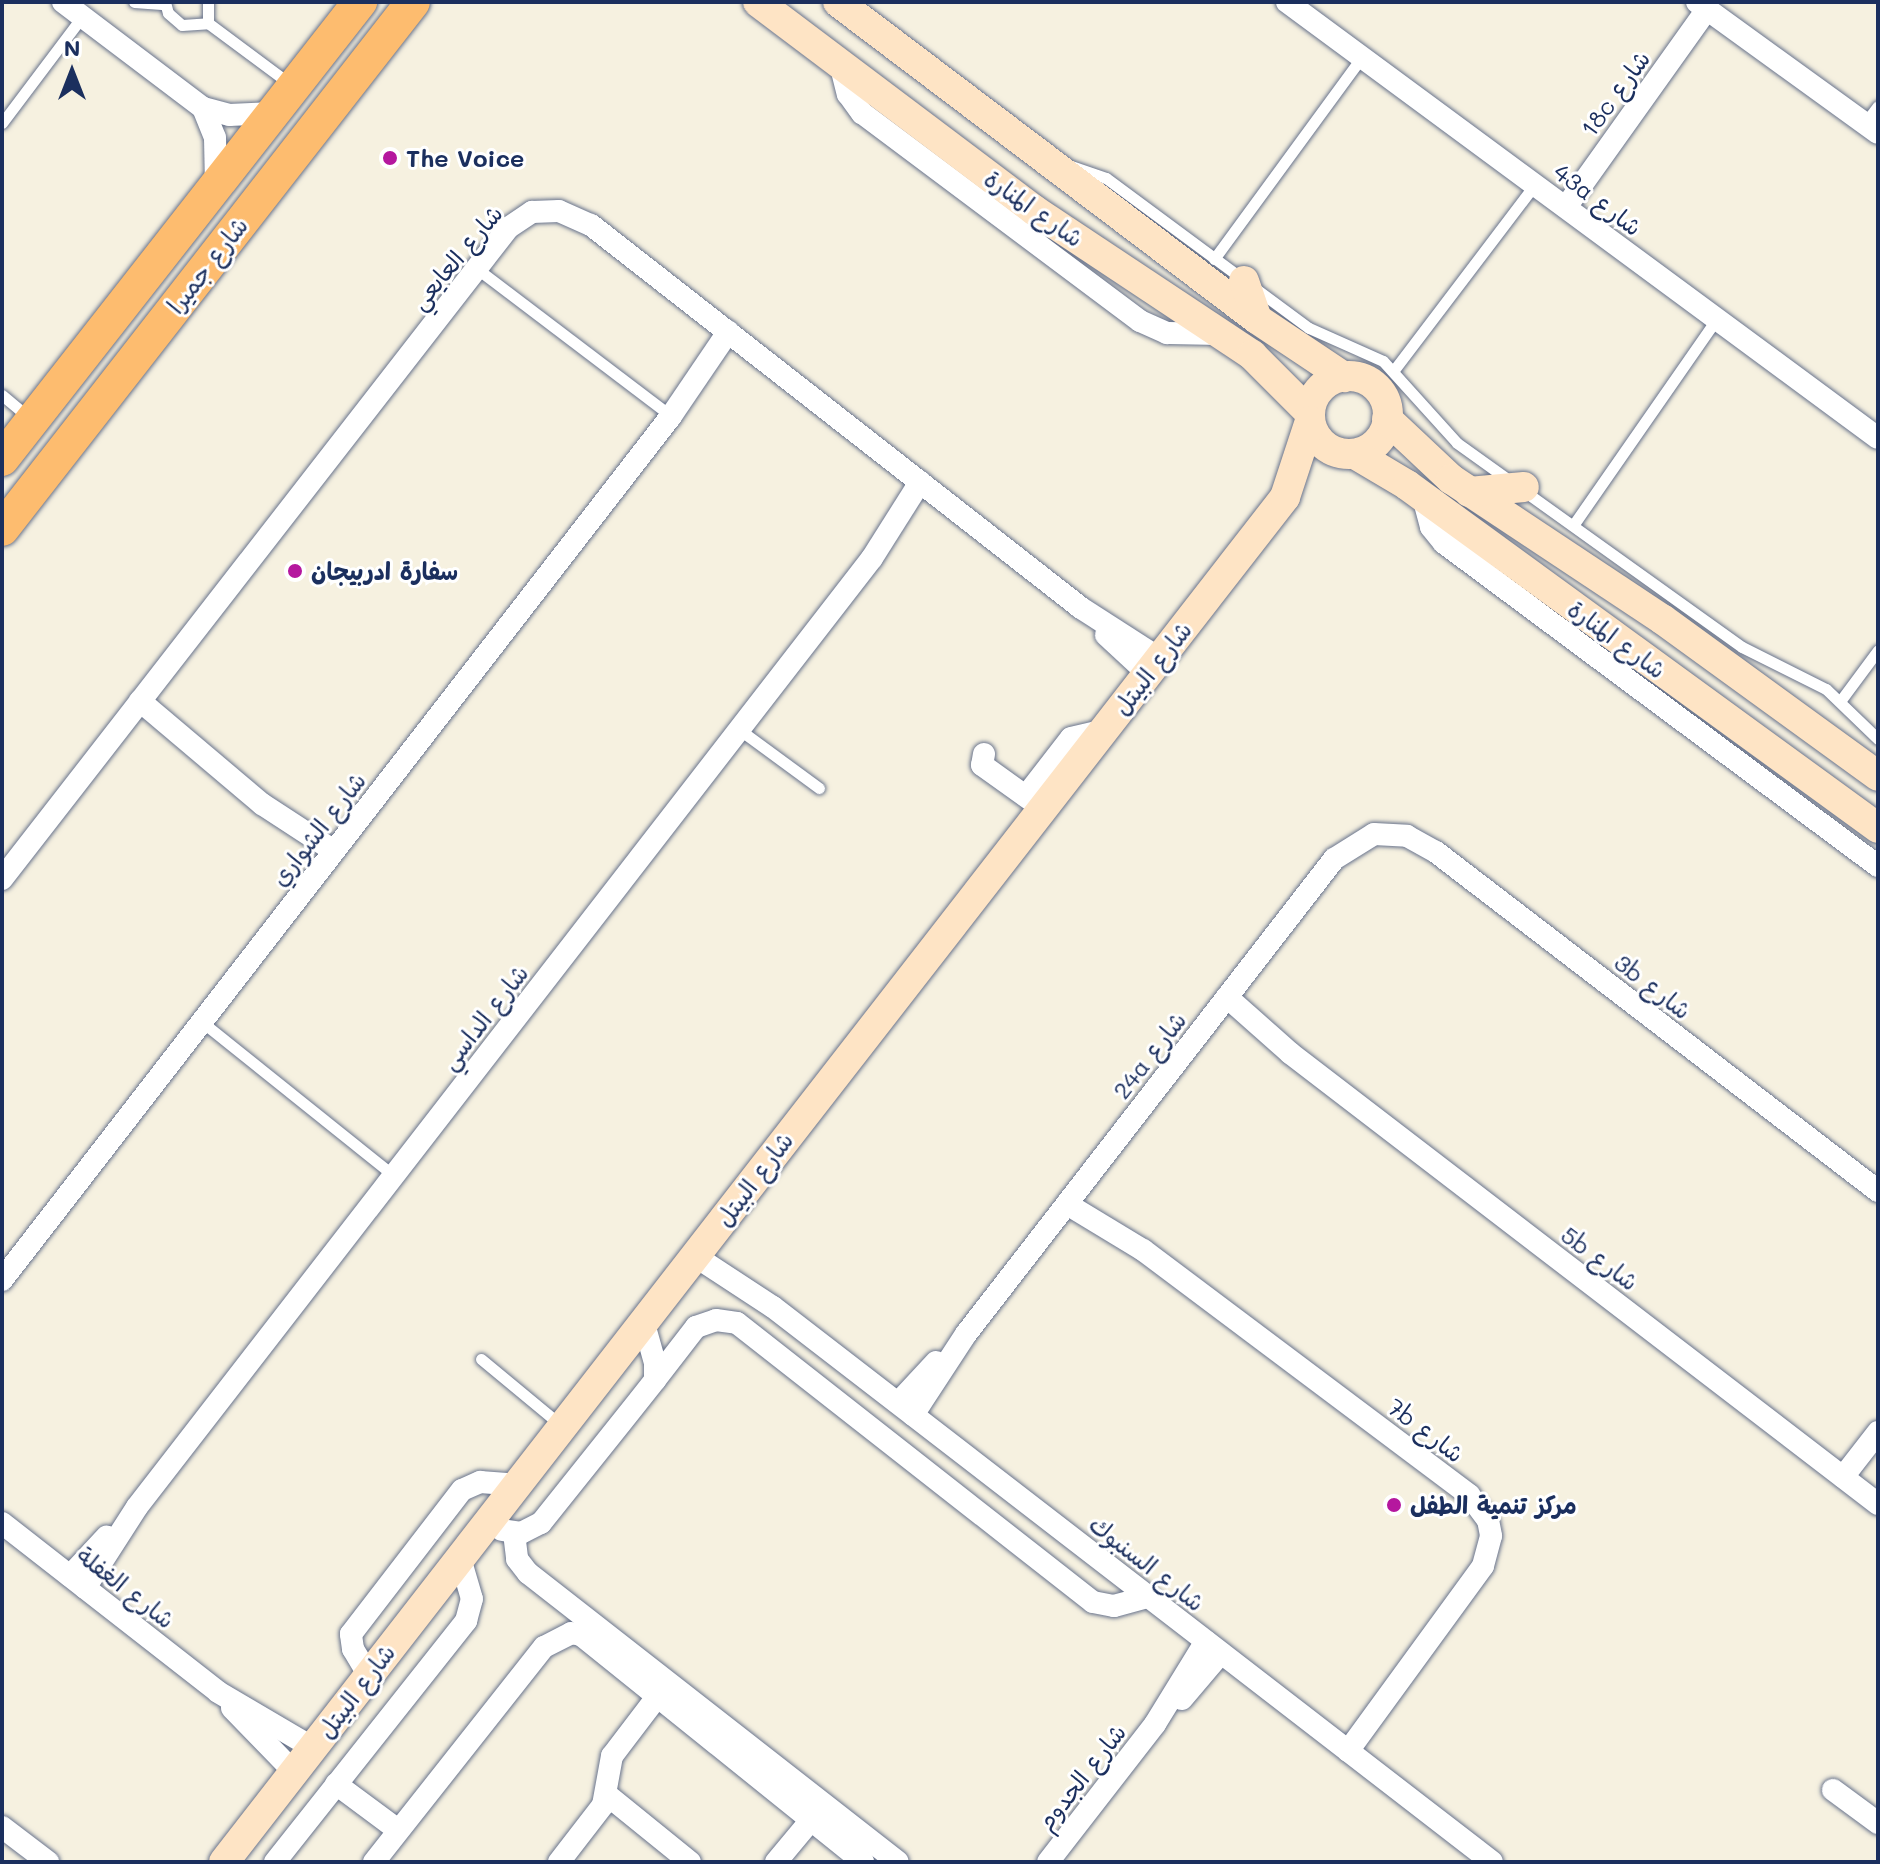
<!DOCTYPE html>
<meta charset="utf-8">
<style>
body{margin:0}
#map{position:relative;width:1880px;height:1864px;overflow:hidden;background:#f6f1e0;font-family:Mali,"Playpen Sans Arabic",sans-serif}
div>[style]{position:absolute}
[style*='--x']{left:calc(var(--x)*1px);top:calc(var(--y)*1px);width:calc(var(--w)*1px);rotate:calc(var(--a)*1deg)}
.roads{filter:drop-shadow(0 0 2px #68738c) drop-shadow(0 0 2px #68738c)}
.lane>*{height:11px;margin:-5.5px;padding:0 5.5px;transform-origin:5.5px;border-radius:5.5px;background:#fff}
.street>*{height:22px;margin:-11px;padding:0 11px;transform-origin:11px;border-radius:11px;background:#fff}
.secondary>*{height:30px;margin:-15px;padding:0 15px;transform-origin:15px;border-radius:15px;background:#fee4c5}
.secondary>.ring{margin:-15px;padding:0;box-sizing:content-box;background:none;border:30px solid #fee4c5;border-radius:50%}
.primary>*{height:34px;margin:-17px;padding:0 17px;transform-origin:17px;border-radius:17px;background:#fdbc6f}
.dots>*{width:22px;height:22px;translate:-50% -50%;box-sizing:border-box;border:4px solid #fff;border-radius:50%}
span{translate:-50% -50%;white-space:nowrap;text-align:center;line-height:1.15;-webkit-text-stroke:6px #fff;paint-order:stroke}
.street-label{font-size:24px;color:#1b2f5e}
.poi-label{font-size:24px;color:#1b2f5e;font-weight:700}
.left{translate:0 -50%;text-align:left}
.frame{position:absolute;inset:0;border:4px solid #1b2f5e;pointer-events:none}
.north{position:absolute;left:32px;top:32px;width:80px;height:80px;-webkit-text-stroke:6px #fff;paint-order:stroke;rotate:0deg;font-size:22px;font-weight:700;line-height:32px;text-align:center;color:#1b2f5e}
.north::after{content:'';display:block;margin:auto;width:28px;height:36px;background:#1b2f5e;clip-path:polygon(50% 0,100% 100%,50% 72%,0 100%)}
</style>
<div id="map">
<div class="roads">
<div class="lane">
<i style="--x:134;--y:2;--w:31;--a:4"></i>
<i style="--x:165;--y:2;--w:11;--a:75"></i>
<i style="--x:168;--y:13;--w:18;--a:41"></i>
<i style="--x:182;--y:25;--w:26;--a:-4"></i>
<i style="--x:208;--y:2;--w:21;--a:90"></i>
<i style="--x:208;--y:23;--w:102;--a:36.6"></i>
<i style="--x:2;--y:123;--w:133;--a:-53"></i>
<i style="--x:1865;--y:123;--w:21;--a:-53"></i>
<i style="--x:1068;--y:165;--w:40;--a:18.9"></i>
<i style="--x:1106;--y:178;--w:252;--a:36.5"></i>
<i style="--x:1309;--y:328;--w:81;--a:24"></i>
<i style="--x:1383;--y:361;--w:110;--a:47.9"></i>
<i style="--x:1457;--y:443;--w:350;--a:35.6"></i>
<i style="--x:1742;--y:647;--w:94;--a:26.6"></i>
<i style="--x:1826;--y:689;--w:72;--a:43.9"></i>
<i style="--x:1214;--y:259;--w:250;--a:-53.8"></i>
<i style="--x:476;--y:268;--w:245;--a:37.2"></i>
<i style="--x:1394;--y:370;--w:233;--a:-52.8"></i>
<i style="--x:2;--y:395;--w:35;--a:40"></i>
<i style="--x:1574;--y:524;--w:249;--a:-55.2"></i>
<i style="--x:1841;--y:700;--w:62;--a:-53.5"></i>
<i style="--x:740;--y:730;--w:98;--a:36.3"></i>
<i style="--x:202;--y:1022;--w:246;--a:38.7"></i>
<i style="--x:481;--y:1359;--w:105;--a:39.6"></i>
</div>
<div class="street">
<i style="--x:63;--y:2;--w:176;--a:37.1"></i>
<i style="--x:203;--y:108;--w:27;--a:15"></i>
<i style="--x:229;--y:115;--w:45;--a:-2.5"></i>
<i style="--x:1287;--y:2;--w:734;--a:36.42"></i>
<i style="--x:1697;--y:2;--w:223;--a:35.9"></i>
<i style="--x:840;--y:63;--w:32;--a:76"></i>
<i style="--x:848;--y:94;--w:24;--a:54"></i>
<i style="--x:862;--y:113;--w:347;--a:36.8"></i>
<i style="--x:1140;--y:321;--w:30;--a:24"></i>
<i style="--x:1167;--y:333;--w:54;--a:1.1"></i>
<i style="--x:203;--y:108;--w:32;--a:68"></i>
<i style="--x:215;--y:138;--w:46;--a:88.8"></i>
<i style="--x:1566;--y:207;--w:243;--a:-54.5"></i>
<i style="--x:1423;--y:497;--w:31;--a:75"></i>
<i style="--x:1431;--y:527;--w:21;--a:51"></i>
<i style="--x:1444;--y:543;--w:541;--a:36.66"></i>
<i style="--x:1106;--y:635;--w:56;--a:42.8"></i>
<i style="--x:140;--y:701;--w:160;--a:40.2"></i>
<i style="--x:262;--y:804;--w:86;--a:33.1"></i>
<i style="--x:984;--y:754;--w:11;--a:100"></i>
<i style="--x:982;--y:765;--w:65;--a:35.6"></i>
<i style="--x:1026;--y:796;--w:73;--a:-52.2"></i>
<i style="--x:1071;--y:738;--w:32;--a:-13"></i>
<i style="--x:2;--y:879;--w:825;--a:-52.14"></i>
<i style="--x:508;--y:228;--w:29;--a:-34"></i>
<i style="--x:532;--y:212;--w:27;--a:-2"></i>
<i style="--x:559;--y:211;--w:35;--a:24"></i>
<i style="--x:591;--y:225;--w:622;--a:38.01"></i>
<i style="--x:1081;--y:608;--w:93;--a:32.7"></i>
<i style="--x:1227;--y:997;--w:84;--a:41.6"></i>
<i style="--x:1290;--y:1053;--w:741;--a:37.49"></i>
<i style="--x:1067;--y:1204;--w:89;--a:31.2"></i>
<i style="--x:1143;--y:1250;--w:408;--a:36.9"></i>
<i style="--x:1469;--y:1495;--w:31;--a:53"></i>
<i style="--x:1488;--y:1520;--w:16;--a:79"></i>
<i style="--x:1491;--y:1536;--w:31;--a:105"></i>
<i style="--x:1483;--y:1566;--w:229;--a:126.1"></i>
<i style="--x:695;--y:1256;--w:93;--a:33.2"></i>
<i style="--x:773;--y:1307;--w:908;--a:37.66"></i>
<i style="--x:2;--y:1280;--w:1093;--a:-52.25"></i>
<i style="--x:671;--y:416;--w:102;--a:-55.8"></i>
<i style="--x:655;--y:1380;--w:67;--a:-52.3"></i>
<i style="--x:696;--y:1327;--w:21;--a:-19"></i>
<i style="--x:716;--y:1320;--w:21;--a:8"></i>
<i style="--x:737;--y:1323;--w:452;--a:38.1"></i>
<i style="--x:1093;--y:1602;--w:21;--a:11"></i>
<i style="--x:1114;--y:1606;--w:35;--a:-15"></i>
<i style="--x:898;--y:1403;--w:56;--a:-47.2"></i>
<i style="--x:913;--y:1415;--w:97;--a:-56.8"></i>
<i style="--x:966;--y:1334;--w:601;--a:-52.23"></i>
<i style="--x:1334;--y:859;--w:47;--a:-32"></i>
<i style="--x:1374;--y:834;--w:33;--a:3"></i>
<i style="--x:1407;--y:836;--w:33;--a:29"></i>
<i style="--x:1436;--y:852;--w:557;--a:37.49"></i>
<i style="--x:1843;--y:1477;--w:57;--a:-52.1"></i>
<i style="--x:2;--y:1523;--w:274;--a:38"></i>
<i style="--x:218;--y:1692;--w:110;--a:30.5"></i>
<i style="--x:502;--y:1530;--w:19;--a:9"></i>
<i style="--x:521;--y:1533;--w:22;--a:-27"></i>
<i style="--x:541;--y:1523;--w:183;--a:-51.4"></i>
<i style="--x:655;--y:1380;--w:17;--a:-90"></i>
<i style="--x:655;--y:1363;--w:45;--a:-105.6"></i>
<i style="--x:514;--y:1533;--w:26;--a:83"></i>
<i style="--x:517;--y:1559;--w:18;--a:52"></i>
<i style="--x:528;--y:1573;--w:469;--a:38"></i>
<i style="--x:70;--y:1576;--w:54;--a:-47.2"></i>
<i style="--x:85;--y:1588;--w:96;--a:-57.3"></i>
<i style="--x:137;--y:1507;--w:1200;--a:-52.24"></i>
<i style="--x:872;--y:558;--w:90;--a:-57.7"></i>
<i style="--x:368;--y:1674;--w:29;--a:-121"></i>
<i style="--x:353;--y:1649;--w:15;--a:-98"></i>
<i style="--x:351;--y:1634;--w:182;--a:-52.4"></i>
<i style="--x:462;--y:1490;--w:20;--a:-24"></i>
<i style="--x:480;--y:1482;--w:40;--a:4.3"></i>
<i style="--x:1182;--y:1699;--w:60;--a:-49.7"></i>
<i style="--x:232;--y:1708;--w:89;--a:45.9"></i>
<i style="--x:336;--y:1784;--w:77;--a:36.6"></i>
<i style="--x:1833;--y:1790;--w:56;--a:36.3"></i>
<i style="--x:606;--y:1794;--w:108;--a:39"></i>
<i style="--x:2;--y:1827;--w:58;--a:37.3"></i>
<i style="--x:275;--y:1862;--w:308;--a:-51.6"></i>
<i style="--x:466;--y:1621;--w:23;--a:-75"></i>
<i style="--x:472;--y:1599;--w:43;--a:-106.3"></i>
<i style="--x:374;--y:1862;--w:274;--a:-51.7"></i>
<i style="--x:544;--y:1647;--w:30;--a:-27"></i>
<i style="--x:571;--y:1633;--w:10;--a:11"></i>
<i style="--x:581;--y:1635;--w:362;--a:38.8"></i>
<i style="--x:559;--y:1862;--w:72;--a:-52.3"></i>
<i style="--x:603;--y:1805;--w:50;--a:-79.6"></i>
<i style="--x:612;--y:1756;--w:74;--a:-52.7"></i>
<i style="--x:776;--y:1862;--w:55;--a:-50.2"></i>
<i style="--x:1048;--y:1862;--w:175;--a:-52.2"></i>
<i style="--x:1155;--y:1724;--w:97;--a:-58.4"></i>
</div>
<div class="secondary">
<i style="--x:758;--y:2;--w:346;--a:37"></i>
<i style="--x:1034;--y:210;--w:262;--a:33.6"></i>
<i style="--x:1252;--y:355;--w:81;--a:45"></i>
<i style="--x:838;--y:2;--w:525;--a:37.11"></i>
<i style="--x:1257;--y:319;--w:105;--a:33.7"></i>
<i style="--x:1244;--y:281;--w:40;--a:71.1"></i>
<i class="ring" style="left:1310px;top:376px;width:48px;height:48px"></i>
<i style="--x:1387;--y:419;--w:88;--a:43.2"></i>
<i style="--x:1451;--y:479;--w:253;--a:33.6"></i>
<i style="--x:1662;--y:619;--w:267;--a:36"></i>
<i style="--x:1355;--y:454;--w:61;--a:30.8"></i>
<i style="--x:1407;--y:485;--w:583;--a:36.06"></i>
<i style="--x:1469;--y:492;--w:55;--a:-5.2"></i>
<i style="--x:224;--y:1862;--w:1729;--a:-52.14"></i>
<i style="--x:1285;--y:497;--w:80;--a:-71.8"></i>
</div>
<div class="primary">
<i style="--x:2;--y:459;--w:581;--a:-51.93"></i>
<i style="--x:2;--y:529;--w:668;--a:-52.05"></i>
</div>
</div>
<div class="dots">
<i style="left:390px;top:158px;background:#b5179e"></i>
<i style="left:295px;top:571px;background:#b5179e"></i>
<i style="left:1394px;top:1505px;background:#b5179e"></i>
</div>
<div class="street-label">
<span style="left:1615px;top:93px;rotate:-54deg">18c شارع</span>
<span style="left:1598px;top:199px;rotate:37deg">43a شارع</span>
<span style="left:1034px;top:208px;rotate:35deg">شارع المنارة</span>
<span style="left:456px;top:257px;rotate:-50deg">شارع العايعي</span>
<span style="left:207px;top:265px;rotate:-52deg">شارع جميرا</span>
<span style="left:1617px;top:639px;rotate:36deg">شارع المنارة</span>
<span style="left:1152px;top:668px;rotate:-52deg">شارع البيتل</span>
<span style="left:318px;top:829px;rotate:-52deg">شارع الشواري</span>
<span style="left:1653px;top:986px;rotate:38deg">3b شارع</span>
<span style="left:484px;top:1017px;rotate:-52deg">شارع الداسي</span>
<span style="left:1149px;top:1055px;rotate:-52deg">24a شارع</span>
<span style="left:754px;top:1179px;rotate:-53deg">شارع البيتل</span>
<span style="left:1600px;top:1258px;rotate:37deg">5b شارع</span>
<span style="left:1426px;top:1430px;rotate:37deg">7b شارع</span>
<span style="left:1147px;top:1563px;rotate:38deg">شارع السنبوك</span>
<span style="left:126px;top:1587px;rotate:38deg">شارع الغفلة</span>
<span style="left:356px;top:1691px;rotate:-53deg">شارع البيتل</span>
<span style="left:1081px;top:1777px;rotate:-52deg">شارع الجدوم</span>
</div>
<div class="poi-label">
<span class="left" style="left:406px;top:158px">The Voice</span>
<span class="left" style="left:311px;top:571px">سفارة ادربيجان</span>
<span class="left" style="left:1410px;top:1505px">مركز تنمية الطفل</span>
</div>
<div class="frame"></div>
<div class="north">N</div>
</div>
